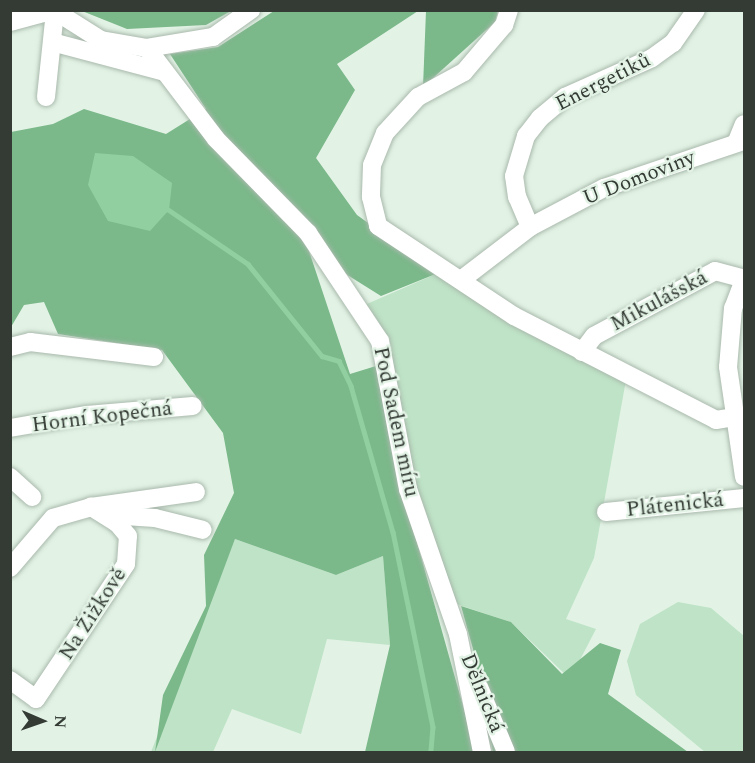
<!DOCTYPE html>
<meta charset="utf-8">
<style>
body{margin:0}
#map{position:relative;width:755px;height:763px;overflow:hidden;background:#e2f3e5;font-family:Spectral,serif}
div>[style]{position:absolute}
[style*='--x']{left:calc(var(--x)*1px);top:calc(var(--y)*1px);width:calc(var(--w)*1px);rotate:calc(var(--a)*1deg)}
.green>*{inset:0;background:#bee3c6}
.forest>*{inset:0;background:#7bb88a}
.water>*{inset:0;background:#92cfa0}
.stream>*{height:4.5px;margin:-2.25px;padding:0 2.25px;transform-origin:2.25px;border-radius:2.25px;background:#92cfa0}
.roads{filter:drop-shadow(0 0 2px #a9b9ac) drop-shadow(0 0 2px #a9b9ac)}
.minor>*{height:18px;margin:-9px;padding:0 9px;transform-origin:9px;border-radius:9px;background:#fff}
span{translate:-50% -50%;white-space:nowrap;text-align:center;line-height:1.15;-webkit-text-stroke:4.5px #e2f3e5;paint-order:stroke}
.street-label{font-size:21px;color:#343b35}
.frame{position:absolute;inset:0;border:12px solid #343b35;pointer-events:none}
.north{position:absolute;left:12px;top:691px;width:60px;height:60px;-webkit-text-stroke:4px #e2f3e5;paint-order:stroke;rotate:92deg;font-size:16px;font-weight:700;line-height:24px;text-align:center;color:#343b35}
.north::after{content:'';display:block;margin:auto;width:21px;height:27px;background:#343b35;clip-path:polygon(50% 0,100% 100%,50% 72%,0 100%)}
</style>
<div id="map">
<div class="green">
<i style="clip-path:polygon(438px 273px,626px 380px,594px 558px,566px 619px,596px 629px,570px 679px,511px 622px,459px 605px,450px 594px,411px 488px,397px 405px,360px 307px)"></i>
<i style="clip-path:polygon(235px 539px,336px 575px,383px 556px,390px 645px,327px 639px,301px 734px,232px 709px,213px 752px,151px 752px)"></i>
<i style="clip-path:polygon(678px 602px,711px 608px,744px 636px,744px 752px,705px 752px,636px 695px,627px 661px,640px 624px)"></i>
</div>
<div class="forest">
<i style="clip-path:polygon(82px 11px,231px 10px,231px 11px,206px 25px,127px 29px)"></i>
<i style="clip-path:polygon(274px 11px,418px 11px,337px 64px,355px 90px,316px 158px,357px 215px,438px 273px,381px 296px,309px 251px,350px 374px,376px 366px,398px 475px,476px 752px,365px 752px,390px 645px,383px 556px,336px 575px,235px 539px,155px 752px,163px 695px,206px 606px,204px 555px,234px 493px,223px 433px,162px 350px,58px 334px,44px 302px,24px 305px,11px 327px,11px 132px,53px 124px,84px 109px,166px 134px,206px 109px,170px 54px,218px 47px)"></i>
<i style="clip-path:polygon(426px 11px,498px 11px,495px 22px,423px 87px)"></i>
<i style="clip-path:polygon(461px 606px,511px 622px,562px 674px,600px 643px,621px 650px,608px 694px,688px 752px,493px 752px,473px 649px)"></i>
</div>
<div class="water">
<i style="clip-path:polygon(95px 153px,133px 156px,172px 183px,169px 210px,150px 231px,108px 221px,88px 185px)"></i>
</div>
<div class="stream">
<i style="--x:166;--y:208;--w:99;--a:34.3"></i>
<i style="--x:248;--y:264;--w:118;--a:51.2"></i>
<i style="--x:322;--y:356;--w:18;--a:16"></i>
<i style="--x:339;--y:361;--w:28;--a:64"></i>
<i style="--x:351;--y:386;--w:152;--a:74"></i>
<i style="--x:393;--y:532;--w:199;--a:78.4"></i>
<i style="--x:433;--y:727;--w:25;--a:95"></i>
</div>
<div class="roads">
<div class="minor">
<i style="--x:509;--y:10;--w:16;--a:108"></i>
<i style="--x:504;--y:25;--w:62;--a:130.4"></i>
<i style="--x:464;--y:72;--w:52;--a:151.5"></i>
<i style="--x:418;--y:97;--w:49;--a:132.5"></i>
<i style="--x:385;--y:133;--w:35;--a:112"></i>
<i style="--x:372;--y:165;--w:32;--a:92"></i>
<i style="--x:371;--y:197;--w:30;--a:76"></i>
<i style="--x:378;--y:226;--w:163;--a:33.5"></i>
<i style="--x:514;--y:316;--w:227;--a:27.2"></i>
<i style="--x:716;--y:420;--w:18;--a:-9"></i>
<i style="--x:10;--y:22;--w:47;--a:-14.9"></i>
<i style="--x:52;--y:42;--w:117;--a:14.9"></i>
<i style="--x:147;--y:48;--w:114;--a:52.8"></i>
<i style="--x:216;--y:139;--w:132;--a:45.6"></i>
<i style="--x:308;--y:233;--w:130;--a:56.3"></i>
<i style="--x:380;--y:341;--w:151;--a:79.3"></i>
<i style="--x:408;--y:489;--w:153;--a:71"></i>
<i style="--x:458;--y:634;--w:120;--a:78.5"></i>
<i style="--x:46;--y:97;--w:86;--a:-84"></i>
<i style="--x:55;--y:11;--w:54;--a:32.2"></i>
<i style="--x:101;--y:40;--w:47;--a:9.9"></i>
<i style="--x:147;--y:48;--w:67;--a:-9.5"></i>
<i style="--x:213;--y:37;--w:47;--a:-35.4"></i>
<i style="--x:737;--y:141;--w:18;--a:-68"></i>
<i style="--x:530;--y:227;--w:33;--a:-113"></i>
<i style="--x:517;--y:197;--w:21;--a:-98"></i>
<i style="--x:514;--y:176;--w:42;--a:-73.3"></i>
<i style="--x:526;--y:136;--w:23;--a:-52"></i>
<i style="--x:540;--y:118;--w:33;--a:-40"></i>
<i style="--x:565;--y:97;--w:95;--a:-24.1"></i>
<i style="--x:652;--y:58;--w:26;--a:-36"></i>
<i style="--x:673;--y:43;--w:40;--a:-55.1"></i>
<i style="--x:461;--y:280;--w:87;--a:-37.5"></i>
<i style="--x:530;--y:227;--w:84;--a:-27.8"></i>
<i style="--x:604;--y:188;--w:148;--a:-18.6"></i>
<i style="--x:744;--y:280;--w:30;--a:111"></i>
<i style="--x:733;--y:308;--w:59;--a:94.8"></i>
<i style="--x:728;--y:367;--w:111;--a:81.7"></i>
<i style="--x:10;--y:347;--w:21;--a:-14"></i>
<i style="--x:30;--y:342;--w:125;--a:6.9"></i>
<i style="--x:582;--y:352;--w:20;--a:-53"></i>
<i style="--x:594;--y:336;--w:137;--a:-28.2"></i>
<i style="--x:715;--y:271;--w:30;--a:15"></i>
<i style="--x:10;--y:428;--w:78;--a:-9.6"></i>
<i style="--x:87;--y:415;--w:106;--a:-4.9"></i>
<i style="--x:10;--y:477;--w:30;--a:42"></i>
<i style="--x:606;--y:512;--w:139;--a:-5.8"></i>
<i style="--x:117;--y:523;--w:11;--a:-41"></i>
<i style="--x:125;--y:516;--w:30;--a:4"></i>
<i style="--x:155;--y:518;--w:49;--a:14"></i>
<i style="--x:10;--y:568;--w:66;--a:-49.3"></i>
<i style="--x:53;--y:518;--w:40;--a:-16"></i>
<i style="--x:91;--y:507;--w:106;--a:-8.1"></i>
<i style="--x:10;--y:680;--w:32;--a:36"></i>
<i style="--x:36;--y:699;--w:162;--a:-56.3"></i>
<i style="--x:126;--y:564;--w:28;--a:-86"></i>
<i style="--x:128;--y:536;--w:17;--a:-130"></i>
<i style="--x:117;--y:523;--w:31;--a:-148"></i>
<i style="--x:479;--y:687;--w:70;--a:67.4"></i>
</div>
</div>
<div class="street-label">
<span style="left:603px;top:82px;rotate:-27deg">Energetiků</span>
<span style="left:639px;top:178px;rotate:-21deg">U Domoviny</span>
<span style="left:659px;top:301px;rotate:-28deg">Mikulášská</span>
<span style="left:102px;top:417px;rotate:-7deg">Horní Kopečná</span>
<span style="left:396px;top:422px;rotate:78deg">Pod Sadem míru</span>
<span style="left:675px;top:505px;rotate:-6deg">Plátenická</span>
<span style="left:93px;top:614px;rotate:-57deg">Na Žižkově</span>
<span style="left:482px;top:693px;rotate:68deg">Dělnická</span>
</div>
<div class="frame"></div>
<div class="north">N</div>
</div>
